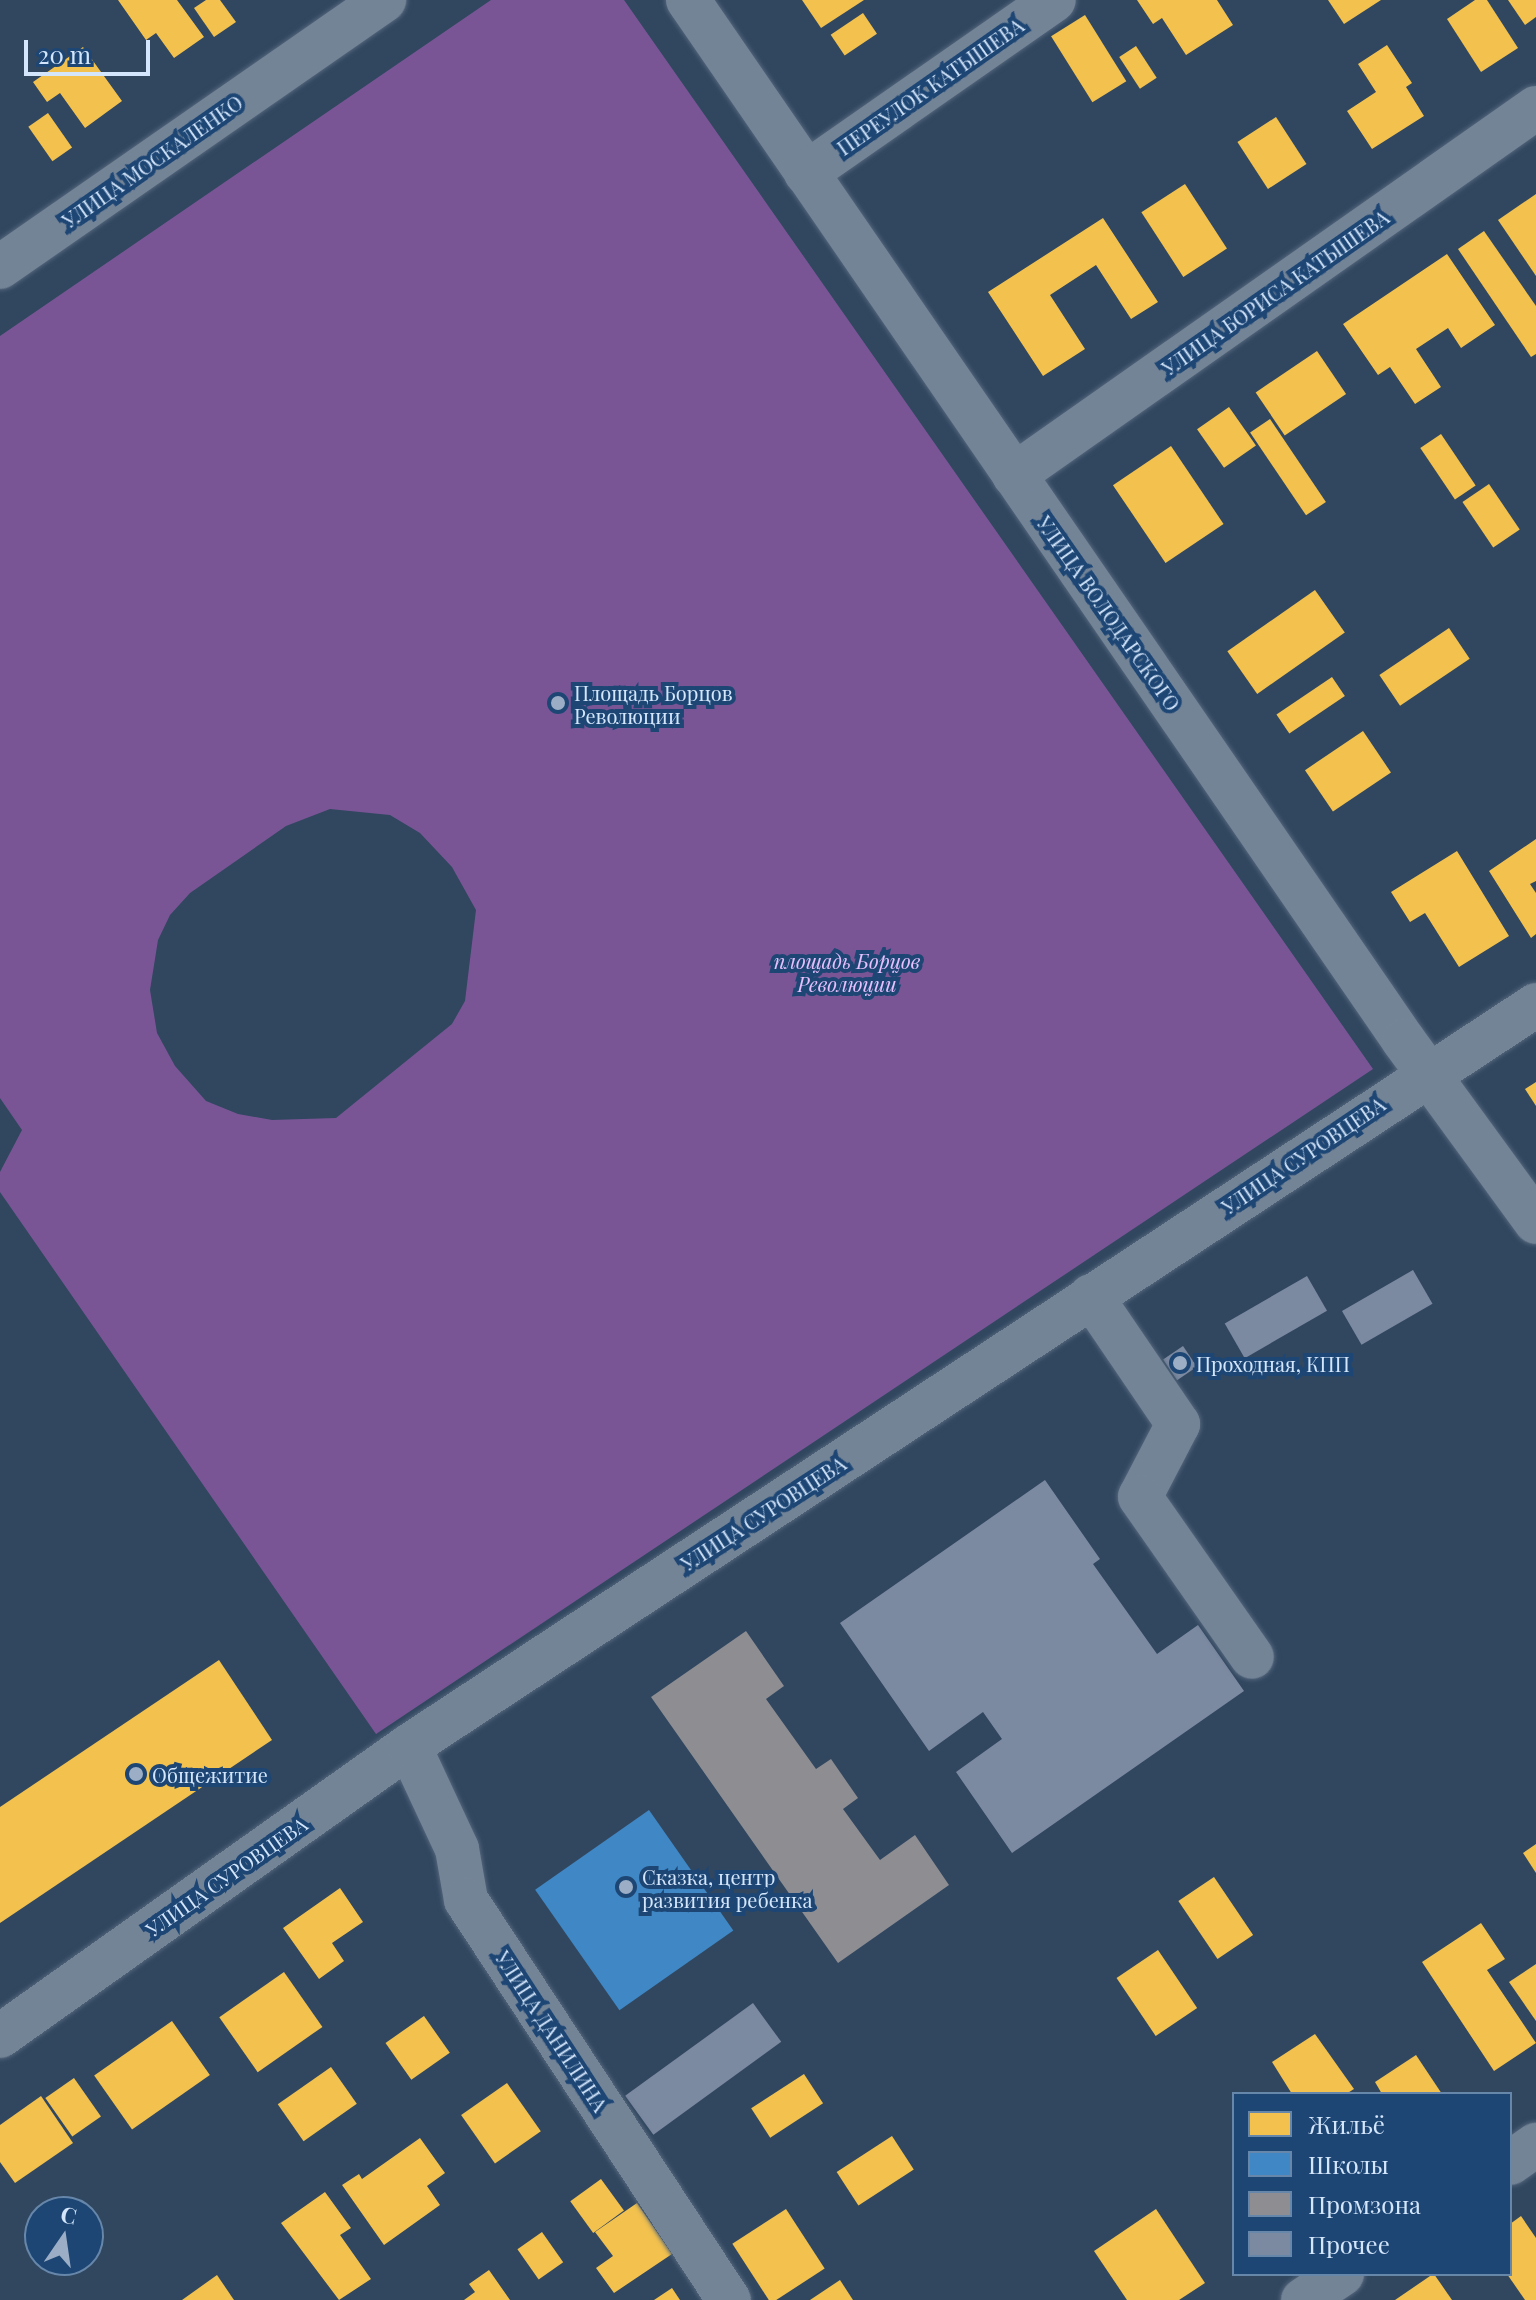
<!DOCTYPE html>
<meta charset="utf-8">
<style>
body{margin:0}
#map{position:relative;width:1536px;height:2300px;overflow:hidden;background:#314760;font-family:"Playfair Display",serif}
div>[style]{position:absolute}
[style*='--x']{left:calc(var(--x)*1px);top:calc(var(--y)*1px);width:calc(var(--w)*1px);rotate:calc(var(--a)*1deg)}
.green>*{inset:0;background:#7a5596}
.homes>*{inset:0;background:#f2c14e;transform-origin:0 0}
.schools>*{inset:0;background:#3f88c5;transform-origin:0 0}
.industry>*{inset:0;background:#8d8d92}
.building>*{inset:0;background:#7c8aa1;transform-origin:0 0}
.roads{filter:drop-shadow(0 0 2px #52657a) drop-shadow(0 0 2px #52657a)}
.minor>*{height:44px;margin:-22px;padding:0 22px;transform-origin:22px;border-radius:22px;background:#748497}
.dots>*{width:22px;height:22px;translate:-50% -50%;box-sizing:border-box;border:4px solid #1d4674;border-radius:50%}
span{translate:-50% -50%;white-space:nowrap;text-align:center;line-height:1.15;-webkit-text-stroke:8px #1d4674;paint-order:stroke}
.street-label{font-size:20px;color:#d4e6fc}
.poi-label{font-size:20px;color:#d4e6fc}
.left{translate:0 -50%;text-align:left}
.park-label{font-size:20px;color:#e7c0fd;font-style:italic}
.legend{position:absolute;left:1232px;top:2092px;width:280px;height:184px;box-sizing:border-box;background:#1d4674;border:2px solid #6686aa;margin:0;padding:10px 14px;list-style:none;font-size:24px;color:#d4e6fc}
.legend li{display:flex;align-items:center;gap:16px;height:40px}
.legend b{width:40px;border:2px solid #6686aa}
.north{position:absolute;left:24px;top:2196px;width:80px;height:80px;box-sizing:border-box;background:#1d4674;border:2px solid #6686aa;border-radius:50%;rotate:13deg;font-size:22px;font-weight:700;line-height:32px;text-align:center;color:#d4e6fc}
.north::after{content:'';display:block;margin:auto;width:28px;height:36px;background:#9baec5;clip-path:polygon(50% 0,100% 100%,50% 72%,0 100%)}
.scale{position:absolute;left:24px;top:40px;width:126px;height:36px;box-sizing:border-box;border:4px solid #d4e6fc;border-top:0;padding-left:10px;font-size:24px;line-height:28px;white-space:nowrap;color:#d4e6fc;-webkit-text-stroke:6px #1d4674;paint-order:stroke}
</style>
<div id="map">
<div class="green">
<i style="clip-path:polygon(evenodd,491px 0,624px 0,1373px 1069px,376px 1734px,0 1192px,0 1172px,22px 1130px,0 1098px,0 336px,491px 0,330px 809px,390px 815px,420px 833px,452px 867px,476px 910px,465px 1001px,452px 1024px,336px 1118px,272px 1120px,238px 1114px,206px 1101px,175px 1066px,157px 1033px,150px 990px,158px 940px,170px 915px,190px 893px,286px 826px,330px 809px)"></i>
</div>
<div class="homes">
<i style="clip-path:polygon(118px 0,177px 0,204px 37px,174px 58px,156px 33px,146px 40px)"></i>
<i style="clip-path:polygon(206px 0,220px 0,236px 22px,214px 37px,194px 8px)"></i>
<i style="clip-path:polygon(802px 0,864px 0,821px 28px)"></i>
<i style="clip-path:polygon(1137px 0,1217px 0,1233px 25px,1186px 55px,1162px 18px,1153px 24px)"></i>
<i style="clip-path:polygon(1328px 0,1381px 0,1344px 24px)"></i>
<i style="clip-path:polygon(1475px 0,1487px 0,1518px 48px,1481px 72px,1447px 19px)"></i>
<i style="clip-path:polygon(1508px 0,1536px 0,1536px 17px,1525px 25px)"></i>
<i style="left:863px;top:13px;width:25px;height:39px;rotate:56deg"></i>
<i style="left:1085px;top:15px;width:78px;height:40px;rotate:58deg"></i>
<i style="clip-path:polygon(1387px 45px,1412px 83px,1406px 87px,1424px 116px,1372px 149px,1347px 111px,1376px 92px,1358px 64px)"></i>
<i style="left:1136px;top:46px;width:38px;height:20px;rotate:57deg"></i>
<i style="clip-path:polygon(83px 47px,122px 101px,85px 128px,60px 93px,47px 102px,33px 82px)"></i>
<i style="left:48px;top:113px;width:42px;height:24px;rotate:55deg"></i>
<i style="left:1276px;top:117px;width:56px;height:46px;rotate:57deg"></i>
<i style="left:1185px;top:184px;width:77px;height:52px;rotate:57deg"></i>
<i style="clip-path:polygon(1536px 194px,1536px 276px,1498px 220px)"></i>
<i style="clip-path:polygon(1103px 218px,1158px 302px,1131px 319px,1096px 265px,1050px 295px,1085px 349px,1043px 376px,988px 292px)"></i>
<i style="clip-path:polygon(1484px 231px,1536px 306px,1536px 354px,1531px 357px,1458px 249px)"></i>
<i style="clip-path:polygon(1447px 254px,1495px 325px,1461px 348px,1448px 328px,1416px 349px,1441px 387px,1415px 404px,1390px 367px,1378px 375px,1343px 324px)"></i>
<i style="left:1317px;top:351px;width:52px;height:74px;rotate:56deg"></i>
<i style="left:1229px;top:407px;width:47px;height:39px;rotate:55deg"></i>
<i style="left:1270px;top:419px;width:100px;height:24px;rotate:56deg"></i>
<i style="left:1441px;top:434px;width:62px;height:25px;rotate:56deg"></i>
<i style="left:1171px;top:446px;width:94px;height:70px;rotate:56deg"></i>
<i style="left:1489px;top:484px;width:55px;height:32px;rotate:56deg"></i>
<i style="left:1315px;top:590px;width:52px;height:107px;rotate:55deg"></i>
<i style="left:1449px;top:628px;width:37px;height:84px;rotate:56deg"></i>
<i style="left:1332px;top:677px;width:23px;height:67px;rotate:56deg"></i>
<i style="left:1363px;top:731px;width:50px;height:70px;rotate:56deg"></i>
<i style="clip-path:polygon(1536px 839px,1536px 881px,1530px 884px,1536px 893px,1536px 934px,1531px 938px,1489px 871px)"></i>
<i style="clip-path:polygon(1457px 851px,1509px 936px,1459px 967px,1425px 913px,1410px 922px,1391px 892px)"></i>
<i style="clip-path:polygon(1536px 1082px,1536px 1106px,1525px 1089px)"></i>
<i style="clip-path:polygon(219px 1660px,272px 1740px,0 1923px,0 1807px)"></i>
<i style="clip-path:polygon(1536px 1844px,1536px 1873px,1523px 1853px)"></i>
<i style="left:1214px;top:1877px;width:70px;height:43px;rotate:56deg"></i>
<i style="clip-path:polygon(340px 1888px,363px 1922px,332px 1943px,344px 1961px,319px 1979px,283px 1928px)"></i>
<i style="clip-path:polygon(1481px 1923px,1505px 1959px,1487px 1970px,1536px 2043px,1494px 2071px,1422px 1962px)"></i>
<i style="left:1158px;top:1950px;width:70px;height:50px;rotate:56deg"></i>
<i style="clip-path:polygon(1536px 1964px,1536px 2021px,1509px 1982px)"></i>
<i style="left:284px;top:1972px;width:67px;height:79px;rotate:55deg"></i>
<i style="left:424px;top:2016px;width:45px;height:47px;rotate:55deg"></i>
<i style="left:172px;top:2021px;width:66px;height:95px;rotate:55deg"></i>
<i style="clip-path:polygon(1315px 2034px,1354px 2089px,1346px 2094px,1292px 2094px,1272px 2062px)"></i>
<i style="clip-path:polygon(1416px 2055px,1442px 2094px,1382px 2094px,1375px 2082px)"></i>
<i style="left:331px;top:2067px;width:45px;height:65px;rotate:55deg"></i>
<i style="left:804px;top:2074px;width:35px;height:63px;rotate:57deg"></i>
<i style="left:74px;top:2078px;width:47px;height:35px;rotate:55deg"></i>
<i style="left:507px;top:2083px;width:59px;height:56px;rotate:55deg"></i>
<i style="clip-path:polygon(41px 2096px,73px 2143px,15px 2183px,0 2162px,0 2125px)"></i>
<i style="left:892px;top:2136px;width:40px;height:66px;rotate:57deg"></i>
<i style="clip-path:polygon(420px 2138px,445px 2173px,427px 2186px,440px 2205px,384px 2245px,342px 2185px,359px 2174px,362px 2179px)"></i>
<i style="left:601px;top:2179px;width:39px;height:38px;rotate:54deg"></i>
<i style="clip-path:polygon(325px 2192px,351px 2228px,340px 2235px,371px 2279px,339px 2300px,281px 2223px)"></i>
<i style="clip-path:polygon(637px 2203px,672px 2254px,614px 2293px,596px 2268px,613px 2256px,595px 2232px)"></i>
<i style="left:786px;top:2209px;width:71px;height:64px;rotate:57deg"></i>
<i style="clip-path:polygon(1156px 2209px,1205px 2283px,1179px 2300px,1127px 2300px,1094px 2251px)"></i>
<i style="clip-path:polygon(1521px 2216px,1536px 2238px,1536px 2300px,1525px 2300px,1507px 2274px,1510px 2224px)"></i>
<i style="left:542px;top:2232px;width:37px;height:30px;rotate:55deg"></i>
<i style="clip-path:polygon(489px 2270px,510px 2300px,464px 2300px,475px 2292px,469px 2284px)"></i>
<i style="clip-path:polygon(1434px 2274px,1452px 2300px,1395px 2300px,1433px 2274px)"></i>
<i style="clip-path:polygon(217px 2275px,234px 2300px,182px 2300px)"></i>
<i style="clip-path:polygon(840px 2280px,853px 2300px,810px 2300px)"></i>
<i style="clip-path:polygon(672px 2288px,680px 2300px,654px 2300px)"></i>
</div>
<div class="schools">
<i style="left:649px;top:1810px;width:147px;height:139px;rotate:55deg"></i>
</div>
<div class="industry">
<i style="clip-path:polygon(746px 1631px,784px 1686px,766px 1699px,816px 1769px,831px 1759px,858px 1798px,843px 1809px,880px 1860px,915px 1835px,949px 1885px,838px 1963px,651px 1697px)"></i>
</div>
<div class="building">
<i style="left:1413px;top:1270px;width:39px;height:82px;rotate:60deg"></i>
<i style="left:1307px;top:1276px;width:40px;height:95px;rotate:60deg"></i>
<i style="left:1183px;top:1346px;width:25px;height:24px;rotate:56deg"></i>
<i style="clip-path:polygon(1045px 1480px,1100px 1559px,1093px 1564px,1157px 1654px,1198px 1625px,1244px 1691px,1012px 1853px,956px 1772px,1002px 1739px,983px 1712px,929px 1751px,840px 1623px)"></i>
<i style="left:753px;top:2003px;width:48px;height:158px;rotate:54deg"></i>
</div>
<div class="roads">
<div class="minor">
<i style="--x:688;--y:0;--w:1263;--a:55.48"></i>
<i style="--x:1404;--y:1041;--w:224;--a:53.9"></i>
<i style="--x:806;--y:173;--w:302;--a:-34.9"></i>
<i style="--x:0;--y:267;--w:468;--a:-34.8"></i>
<i style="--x:1014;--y:475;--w:638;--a:-35.11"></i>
<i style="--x:1091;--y:1296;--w:155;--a:55.8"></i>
<i style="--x:1178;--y:1424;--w:82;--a:117.5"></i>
<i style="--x:1140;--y:1497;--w:195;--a:55"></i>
<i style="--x:409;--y:1746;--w:114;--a:65"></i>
<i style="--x:457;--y:1849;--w:52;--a:80"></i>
<i style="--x:466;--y:1900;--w:479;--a:56.7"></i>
<i style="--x:0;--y:2036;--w:501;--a:-35.34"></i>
<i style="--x:409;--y:1746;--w:1349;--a:-33.32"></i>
<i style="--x:1510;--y:2163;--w:32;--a:-35"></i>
<i style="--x:1303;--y:2300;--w:47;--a:-33.7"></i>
</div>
</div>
<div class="dots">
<i style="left:558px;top:703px;background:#9baec5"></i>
<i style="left:1180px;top:1363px;background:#9baec5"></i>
<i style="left:136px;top:1774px;background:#9baec5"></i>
<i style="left:626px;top:1887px;background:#9baec5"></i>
</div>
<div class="street-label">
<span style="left:930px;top:86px;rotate:-35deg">ПЕРЕУЛОК КАТЫШЕВА</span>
<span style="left:152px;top:161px;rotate:-35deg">УЛИЦА МОСКАЛЕНКО</span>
<span style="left:1275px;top:292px;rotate:-35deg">УЛИЦА БОРИСА КАТЫШЕВА</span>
<span style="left:1109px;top:613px;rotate:55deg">УЛИЦА ВОЛОДАРСКОГО</span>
<span style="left:1303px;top:1155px;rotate:-34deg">УЛИЦА СУРОВЦЕВА</span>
<span style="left:763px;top:1513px;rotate:-33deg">УЛИЦА СУРОВЦЕВА</span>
<span style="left:226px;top:1876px;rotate:-35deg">УЛИЦА СУРОВЦЕВА</span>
<span style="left:552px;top:2031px;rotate:57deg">УЛИЦА ДАНИЛИНА</span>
</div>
<div class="poi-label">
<span class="left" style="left:574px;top:704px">Площадь Борцов<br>Революции</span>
<span class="left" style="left:1196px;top:1363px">Проходная, КПП</span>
<span class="left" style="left:152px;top:1774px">Общежитие</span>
<span class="left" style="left:642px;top:1888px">Сказка, центр<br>развития ребенка</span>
</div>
<div class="park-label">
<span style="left:847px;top:972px">площадь Борцов<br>Революции</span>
</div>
<ul class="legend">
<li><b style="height:22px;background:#f2c14e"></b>Жильё</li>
<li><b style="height:22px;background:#3f88c5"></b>Школы</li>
<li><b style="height:22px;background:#8d8d92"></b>Промзона</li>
<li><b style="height:22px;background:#7c8aa1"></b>Прочее</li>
</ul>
<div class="north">С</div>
<div class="scale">20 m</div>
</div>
